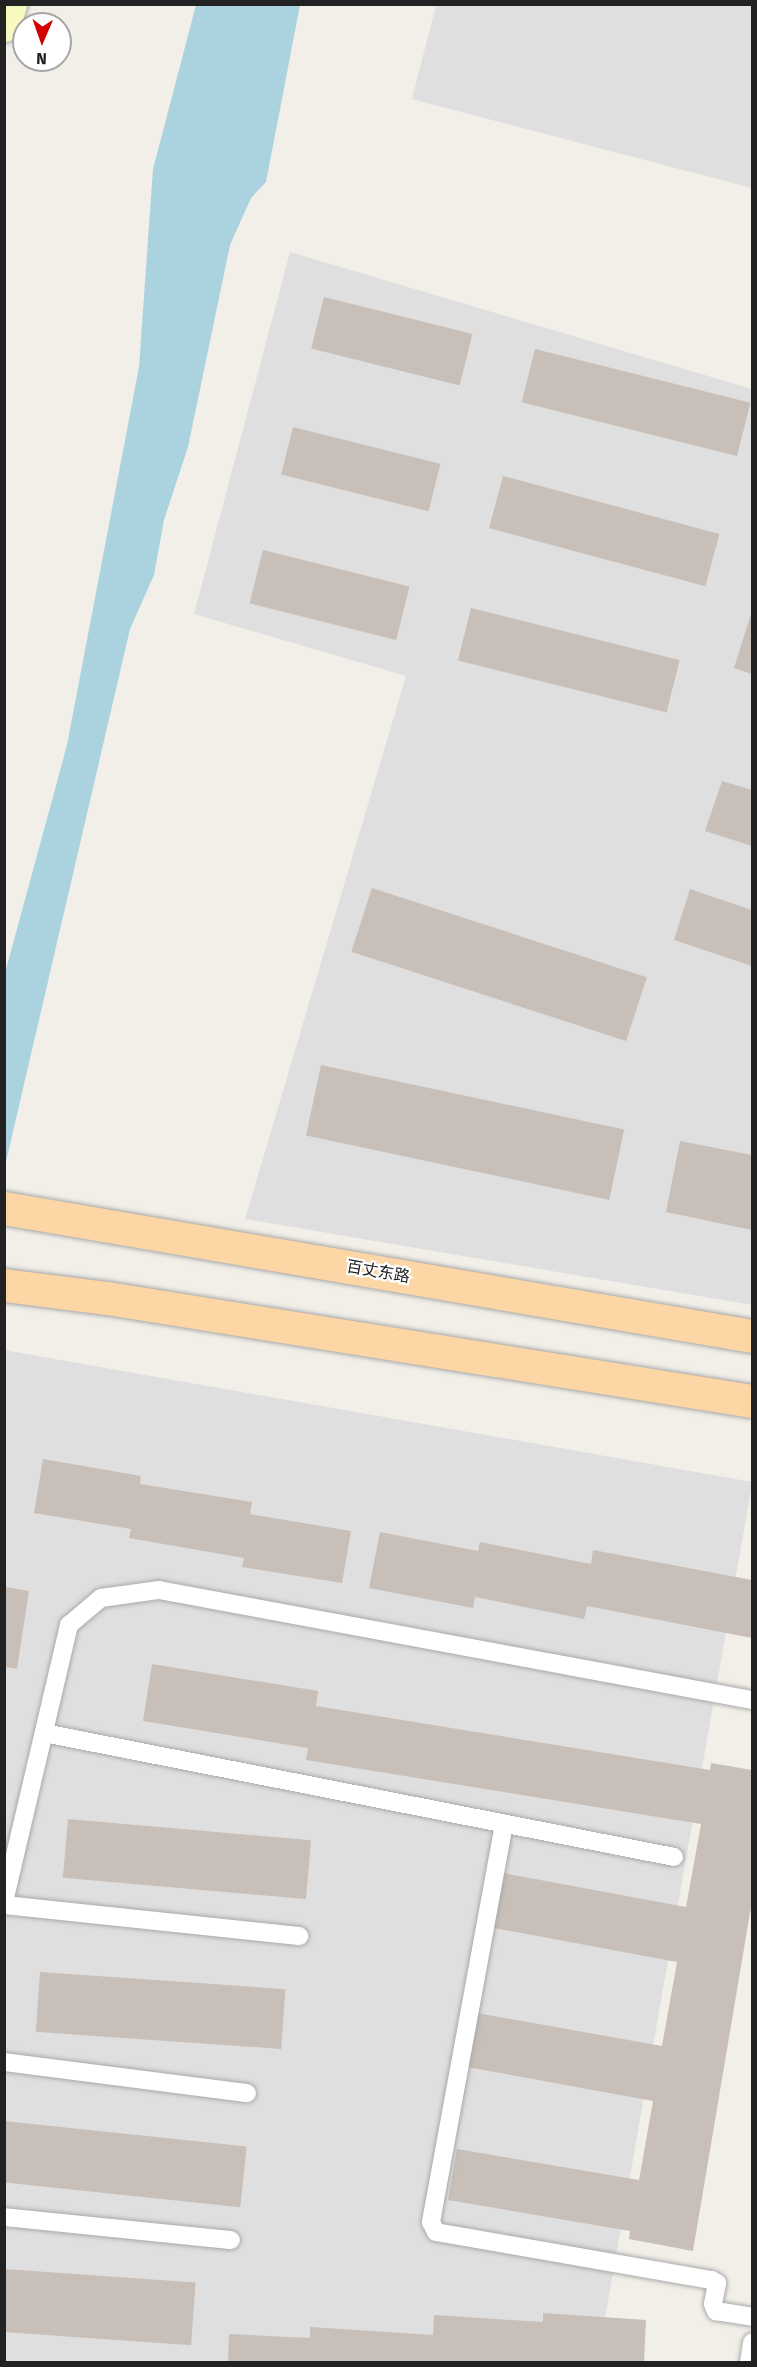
<!DOCTYPE html>
<meta charset="utf-8">
<style>
body{margin:0}
#map{position:relative;width:757px;height:2367px;overflow:hidden;background:#f2efe9;font-family:"Fira Sans","Noto Sans SC",sans-serif}
div>[style]{position:absolute}
[style*='--x']{left:calc(var(--x)*1px);top:calc(var(--y)*1px);width:calc(var(--w)*1px);rotate:calc(var(--a)*1deg)}
.residential>*{inset:0;background:#e0dfdf;transform-origin:0 0}
.water>*{inset:0;background:#aad3df}
.building>*{inset:0;background:#c7bfb8;transform-origin:0 0}
.roads{filter:drop-shadow(0 0 2px #a9a9a9) drop-shadow(0 0 2px #a9a9a9)}
.lane>*{height:18px;margin:-9px;padding:0 9px;transform-origin:9px;border-radius:9px;background:#fff}
.secondary>*{height:33px;margin:-16.5px;padding:0 16.5px;transform-origin:16.5px;border-radius:16.5px;background:#f7fabf}
.primary>*{height:33px;margin:-16.5px;padding:0 16.5px;transform-origin:16.5px;border-radius:16.5px;background:#fcd6a4}
span{translate:-50% -50%;white-space:nowrap;text-align:center;line-height:1.15;-webkit-text-stroke:4.5px #fff;paint-order:stroke}
.street-label{font-size:16px;color:#222}
.frame{position:absolute;inset:0;border:6px solid #222;pointer-events:none}
.north{position:absolute;left:12px;top:12px;width:60px;height:60px;box-sizing:border-box;background:#fff;border:2px solid #a7a7a7;border-radius:50%;rotate:182deg;font-size:16px;font-weight:700;line-height:24px;text-align:center;color:#222}
.north::after{content:'';display:block;margin:auto;width:21px;height:27px;background:#d40000;clip-path:polygon(50% 0,100% 100%,50% 72%,0 100%)}
</style>
<div id="map">
<div class="residential">
<i style="clip-path:polygon(436px 5px,752px 5px,752px 188px,412px 99px)"></i>
<i style="clip-path:polygon(290px 252px,752px 389px,752px 1305px,245px 1219px,406px 676px,194px 614px)"></i>
<i style="left:4px;top:1350px;width:760px;height:1012px;rotate:10deg"></i>
</div>
<div class="water">
<i style="clip-path:polygon(196px 5px,300px 5px,266px 182px,251px 198px,230px 245px,188px 447px,164px 520px,154px 575px,130px 629px,5px 1166px,5px 973px,67px 745px,139px 367px,153px 169px)"></i>
</div>
<div class="building">
<i style="left:324px;top:297px;width:153px;height:53px;rotate:14deg"></i>
<i style="left:535px;top:349px;width:222px;height:55px;rotate:14deg"></i>
<i style="left:293px;top:427px;width:152px;height:49px;rotate:14deg"></i>
<i style="left:503px;top:476px;width:224px;height:54px;rotate:15deg"></i>
<i style="left:263px;top:550px;width:151px;height:55px;rotate:14deg"></i>
<i style="left:471px;top:608px;width:215px;height:54px;rotate:14deg"></i>
<i style="clip-path:polygon(752px 611px,752px 674px,734px 668px)"></i>
<i style="clip-path:polygon(722px 781px,752px 790px,752px 846px,705px 831px)"></i>
<i style="left:372px;top:888px;width:289px;height:67px;rotate:18deg"></i>
<i style="clip-path:polygon(690px 889px,752px 910px,752px 966px,674px 940px)"></i>
<i style="left:321px;top:1065px;width:310px;height:72px;rotate:12deg"></i>
<i style="clip-path:polygon(680px 1141px,752px 1155px,752px 1230px,666px 1212px)"></i>
<i style="clip-path:polygon(43px 1459px,141px 1476px,140px 1484px,252px 1502px,250px 1514px,351px 1531px,342px 1583px,242px 1567px,244px 1558px,129px 1538px,131px 1529px,34px 1513px)"></i>
<i style="clip-path:polygon(380px 1532px,478px 1551px,480px 1542px,591px 1564px,593px 1550px,752px 1580px,752px 1638px,587px 1606px,584px 1619px,475px 1597px,473px 1608px,369px 1588px)"></i>
<i style="clip-path:polygon(5px 1587px,29px 1591px,17px 1669px,5px 1667px)"></i>
<i style="clip-path:polygon(152px 1664px,318px 1691px,316px 1706px,710px 1770px,711px 1763px,752px 1770px,752px 1901px,693px 2251px,629px 2239px,630px 2231px,448px 2200px,457px 2149px,639px 2180px,653px 2101px,467px 2067px,477px 2013px,662px 2046px,677px 1962px,494px 1928px,503px 1873px,686px 1907px,701px 1824px,306px 1760px,308px 1748px,143px 1721px)"></i>
<i style="left:68px;top:1819px;width:244px;height:59px;rotate:5deg"></i>
<i style="left:40px;top:1972px;width:246px;height:60px;rotate:4deg"></i>
<i style="left:4px;top:2121px;width:244px;height:61px;rotate:6deg"></i>
<i style="left:4px;top:2269px;width:192px;height:63px;rotate:4deg"></i>
<i style="clip-path:polygon(543px 2313px,646px 2320px,644px 2362px,228px 2362px,229px 2334px,310px 2338px,310px 2327px,433px 2335px,434px 2315px,543px 2322px)"></i>
</div>
<div class="roads">
<div class="lane">
<i style="--x:44;--y:1733;--w:642;--a:11.13"></i>
<i style="--x:504;--y:1824;--w:405;--a:100.4"></i>
<i style="--x:431;--y:2222;--w:11;--a:63"></i>
<i style="--x:436;--y:2232;--w:280;--a:9.9"></i>
<i style="--x:712;--y:2280;--w:6;--a:31"></i>
<i style="--x:717;--y:2283;--w:21;--a:101"></i>
<i style="--x:713;--y:2304;--w:8;--a:67"></i>
<i style="--x:716;--y:2311;--w:36;--a:9"></i>
<i style="--x:4;--y:1902;--w:285;--a:-76.8"></i>
<i style="--x:69;--y:1625;--w:42;--a:-40.2"></i>
<i style="--x:101;--y:1598;--w:59;--a:-7.9"></i>
<i style="--x:159;--y:1590;--w:603;--a:10.51"></i>
<i style="--x:4;--y:1905;--w:297;--a:6"></i>
<i style="--x:4;--y:2062;--w:245;--a:7.3"></i>
<i style="--x:4;--y:2217;--w:228;--a:5.8"></i>
<i style="--x:749;--y:2362;--w:20;--a:-81"></i>
</div>
<div class="secondary">
<i style="--x:4;--y:25;--w:22;--a:-74"></i>
</div>
<div class="primary">
<i style="--x:4;--y:1208;--w:759;--a:9.71"></i>
<i style="--x:4;--y:1285;--w:104;--a:7.2"></i>
<i style="--x:107;--y:1298;--w:653;--a:9.07"></i>
</div>
</div>
<div class="street-label">
<span style="left:378px;top:1272px;rotate:10deg">百丈东路</span>
</div>
<div class="frame"></div>
<div class="north">N</div>
</div>
